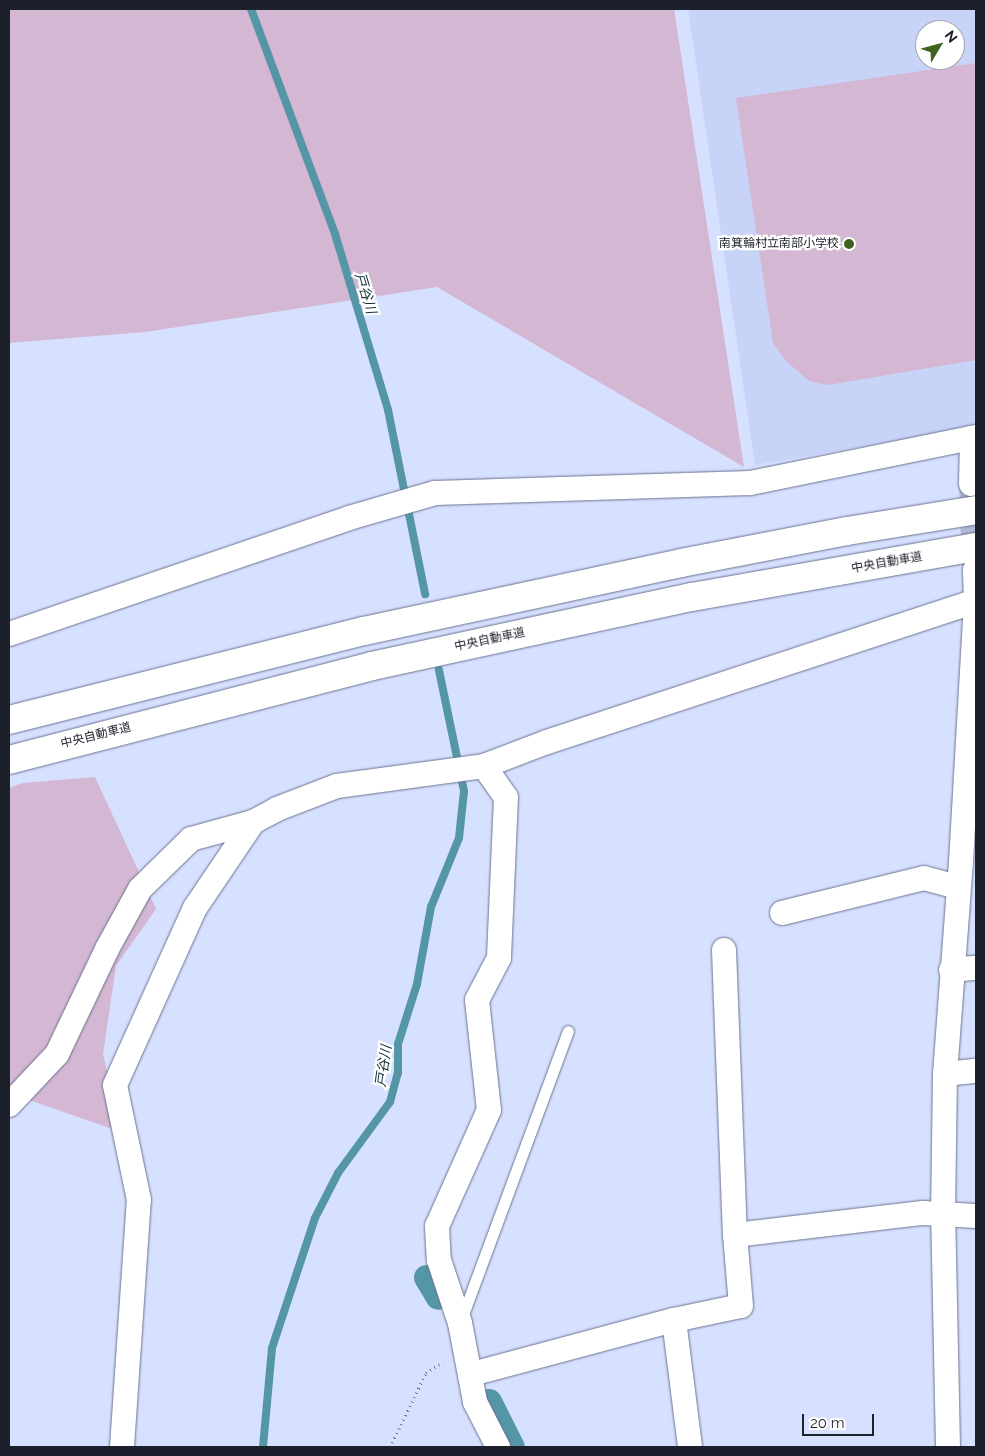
<!DOCTYPE html>
<meta charset="utf-8">
<style>
body{margin:0}
#map{position:relative;width:985px;height:1456px;overflow:hidden;background:#d6e0ff;font-family:Raleway,"Noto Sans JP",sans-serif}
div>[style]{position:absolute}
[style*='--x']{left:calc(var(--x)*1px);top:calc(var(--y)*1px);width:calc(var(--w)*1px);rotate:calc(var(--a)*1deg)}
.built>*{inset:0;background:#c8d3f8}
.green>*{inset:0;background:#d3b7d3}
.stream>*{height:8px;margin:-4px;padding:0 4px;transform-origin:4px;border-radius:4px;background:#5596a6}
.canal>*{height:25px;margin:-12.5px;padding:0 12.5px;transform-origin:12.5px;border-radius:12.5px;background:#5596a6}
.street-tunnel>*{height:24px;margin-top:-12px;transform-origin:0;background:repeating-linear-gradient(90deg,#b1bad5 0 24px,transparent 0 36px)}
.path>*{height:3px;margin-top:-1.5px;transform-origin:0;background:repeating-linear-gradient(90deg,#747b8f 0 1px,transparent 0 5px)}
.roads{filter:drop-shadow(0 0 1px #6b738e) drop-shadow(0 0 1px #6b738e)}
.lane>*{height:11px;margin:-5.5px;padding:0 5.5px;transform-origin:5.5px;border-radius:5.5px;background:#fff}
.street>*{height:24px;margin:-12px;padding:0 12px;transform-origin:12px;border-radius:12px;background:#fff}
.highway>*{height:28px;margin:-14px;padding:0 14px;transform-origin:14px;border-radius:14px;background:#fff}
.dots>*{width:14px;height:14px;translate:-50% -50%;box-sizing:border-box;border:2px solid #fff;border-radius:50%}
span{translate:-50% -50%;white-space:nowrap;text-align:center;line-height:1.15;-webkit-text-stroke:4.5px #fff;paint-order:stroke}
.poi-label{font-size:12px;color:#1c202b}
.right{translate:-100% -50%;text-align:right}
.street-label{font-size:12px;color:#1c202b}
.water-label{font-size:14px;color:#103139;font-style:italic}
.frame{position:absolute;inset:0;border:10px solid #1c202b;pointer-events:none}
.north{position:absolute;left:915px;top:20px;width:50px;height:50px;box-sizing:border-box;background:#fff;border:1px solid #a4a6aa;border-radius:50%;rotate:53deg;font-size:14px;font-weight:700;line-height:20px;text-align:center;color:#1c202b}
.north::after{content:'';display:block;margin:auto;width:18px;height:22px;background:#3e631c;clip-path:polygon(50% 0,100% 100%,50% 72%,0 100%)}
.scale{position:absolute;left:802px;top:1414px;width:72px;height:22px;box-sizing:border-box;border:2px solid #1c202b;border-top:0;padding-left:6px;font-size:15px;line-height:18px;white-space:nowrap;color:#1c202b;-webkit-text-stroke:4px #fff;paint-order:stroke}
</style>
<div id="map">
<div class="built">
<i style="clip-path:polygon(evenodd,688px 9px,976px 9px,976px 427px,755px 465px,688px 9px,925px 30px,955px 30px,955px 60px,925px 60px,925px 30px)"></i>
</div>
<div class="green">
<i style="clip-path:polygon(9px 9px,674px 9px,744px 467px,437px 287px,145px 332px,9px 343px)"></i>
<i style="clip-path:polygon(976px 63px,976px 360px,828px 385px,809px 381px,786px 361px,773px 343px,736px 98px)"></i>
<i style="clip-path:polygon(95px 777px,156px 909px,116px 966px,103px 1054px,121px 1132px,9px 1093px,9px 788px,23px 783px)"></i>
</div>
<div class="stream">
<i style="--x:251;--y:9;--w:240;--a:69.5"></i>
<i style="--x:335;--y:234;--w:184;--a:73.2"></i>
<i style="--x:388;--y:410;--w:188;--a:78.6"></i>
<i style="--x:263;--y:1447;--w:99;--a:-84.8"></i>
<i style="--x:272;--y:1348;--w:137;--a:-71.7"></i>
<i style="--x:315;--y:1218;--w:51;--a:-62.9"></i>
<i style="--x:338;--y:1173;--w:88;--a:-53.8"></i>
<i style="--x:390;--y:1102;--w:30;--a:-75"></i>
<i style="--x:398;--y:1073;--w:29;--a:-90"></i>
<i style="--x:398;--y:1044;--w:63;--a:-72.4"></i>
<i style="--x:417;--y:984;--w:78;--a:-79.7"></i>
<i style="--x:431;--y:907;--w:74;--a:-67.9"></i>
<i style="--x:459;--y:838;--w:47;--a:-83.9"></i>
<i style="--x:464;--y:791;--w:124;--a:-101.7"></i>
</div>
<div class="canal">
<i style="--x:426;--y:1277;--w:23;--a:59"></i>
<i style="--x:489;--y:1401;--w:51;--a:63.4"></i>
</div>
<div class="street-tunnel">
<i style="--x:971;--y:484;--w:81;--a:87.9"></i>
</div>
<div class="path">
<i style="--x:390;--y:1447;--w:82;--a:-64.1"></i>
<i style="--x:426;--y:1373;--w:20;--a:-33"></i>
</div>
<div class="roads">
<div class="lane">
<i style="--x:461;--y:1320;--w:308;--a:-69.7"></i>
</div>
<div class="street">
<i style="--x:971;--y:484;--w:46;--a:-88.8"></i>
<i style="--x:9;--y:634;--w:359;--a:-18.8"></i>
<i style="--x:349;--y:518;--w:90;--a:-16.2"></i>
<i style="--x:435;--y:493;--w:315;--a:-1.8"></i>
<i style="--x:750;--y:483;--w:231;--a:-11.5"></i>
<i style="--x:484;--y:766;--w:38;--a:55"></i>
<i style="--x:506;--y:797;--w:161;--a:92.5"></i>
<i style="--x:499;--y:958;--w:47;--a:117.6"></i>
<i style="--x:477;--y:1000;--w:111;--a:83.8"></i>
<i style="--x:489;--y:1110;--w:127;--a:114.1"></i>
<i style="--x:437;--y:1226;--w:34;--a:87"></i>
<i style="--x:439;--y:1260;--w:66;--a:71.6"></i>
<i style="--x:460;--y:1323;--w:80;--a:79.2"></i>
<i style="--x:475;--y:1402;--w:51;--a:62.9"></i>
<i style="--x:782;--y:913;--w:146;--a:-13.8"></i>
<i style="--x:924;--y:878;--w:34;--a:15"></i>
<i style="--x:724;--y:950;--w:285;--a:87.8"></i>
<i style="--x:951;--y:970;--w:25;--a:-5"></i>
<i style="--x:945;--y:1074;--w:31;--a:-6"></i>
<i style="--x:9;--y:1105;--w:70;--a:-46.7"></i>
<i style="--x:57;--y:1054;--w:116;--a:-64.5"></i>
<i style="--x:107;--y:949;--w:68;--a:-61.2"></i>
<i style="--x:140;--y:889;--w:71;--a:-44.4"></i>
<i style="--x:191;--y:839;--w:64;--a:-15.3"></i>
<i style="--x:674;--y:1320;--w:128;--a:82.8"></i>
<i style="--x:472;--y:1374;--w:209;--a:-15"></i>
<i style="--x:674;--y:1320;--w:68;--a:-11.8"></i>
<i style="--x:741;--y:1306;--w:71;--a:-94.8"></i>
<i style="--x:735;--y:1235;--w:189;--a:-6.7"></i>
<i style="--x:923;--y:1213;--w:53;--a:3.2"></i>
<i style="--x:122;--y:1447;--w:248;--a:-86.1"></i>
<i style="--x:139;--y:1200;--w:117;--a:-101.8"></i>
<i style="--x:115;--y:1085;--w:194;--a:-65.7"></i>
<i style="--x:195;--y:908;--w:104;--a:-56"></i>
<i style="--x:253;--y:822;--w:27;--a:-28"></i>
<i style="--x:277;--y:809;--w:64;--a:-21"></i>
<i style="--x:337;--y:786;--w:148;--a:-7.7"></i>
<i style="--x:484;--y:766;--w:67;--a:-20.9"></i>
<i style="--x:547;--y:742;--w:452;--a:-18.2"></i>
<i style="--x:948;--y:1447;--w:230;--a:-91.2"></i>
<i style="--x:943;--y:1217;--w:143;--a:-89.2"></i>
<i style="--x:945;--y:1074;--w:213;--a:-85.7"></i>
<i style="--x:961;--y:862;--w:261;--a:-86.7"></i>
<i style="--x:976;--y:601;--w:31;--a:-92"></i>
</div>
<div class="highway">
<i style="--x:9;--y:720;--w:366;--a:-14.1"></i>
<i style="--x:364;--y:631;--w:324;--a:-12.1"></i>
<i style="--x:681;--y:563;--w:169;--a:-10.9"></i>
<i style="--x:847;--y:531;--w:131;--a:-9.2"></i>
<i style="--x:9;--y:760;--w:375;--a:-14.5"></i>
<i style="--x:372;--y:666;--w:327;--a:-12.2"></i>
<i style="--x:692;--y:597;--w:288;--a:-10"></i>
</div>
</div>
<div class="dots">
<i style="left:849px;top:244px;background:#3e631c"></i>
</div>
<div class="poi-label">
<span class="right" style="left:839px;top:244px">南箕輪村立南部小学校</span>
</div>
<div class="street-label">
<span style="left:887px;top:563px;rotate:-10deg">中央自動車道</span>
<span style="left:490px;top:640px;rotate:-12deg">中央自動車道</span>
<span style="left:96px;top:736px;rotate:-14deg">中央自動車道</span>
</div>
<div class="water-label">
<span style="left:366px;top:293px;rotate:73deg">戸谷川</span>
<span style="left:383px;top:1066px;rotate:-82deg">戸谷川</span>
</div>
<div class="frame"></div>
<div class="north">N</div>
<div class="scale">20 m</div>
</div>
